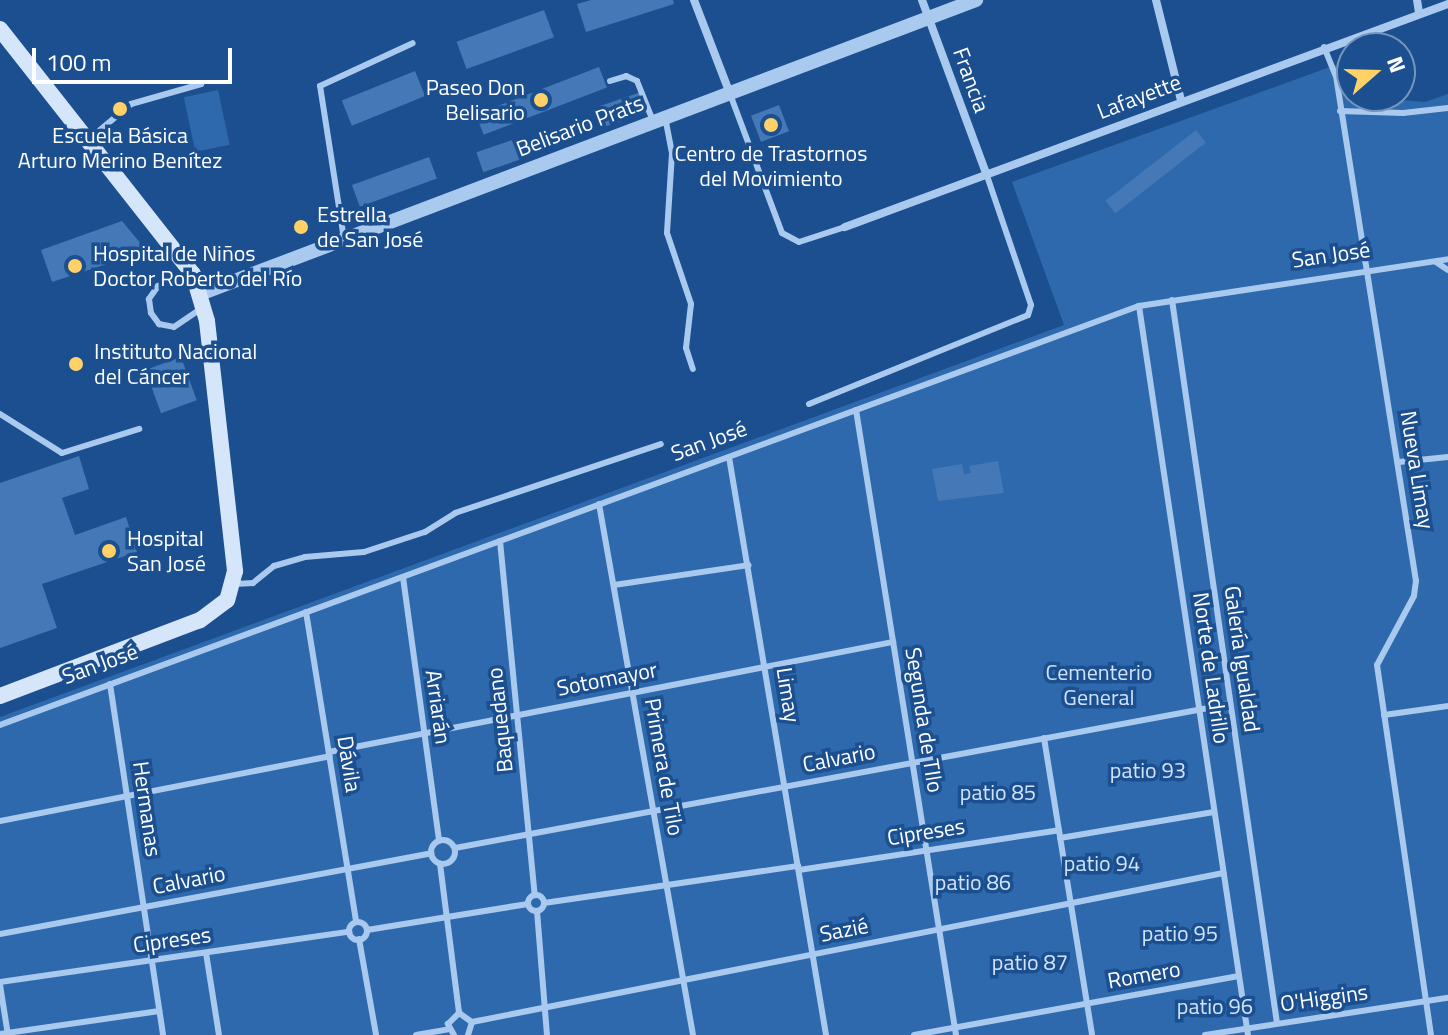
<!DOCTYPE html>
<meta charset="utf-8">
<style>
body{margin:0}
#map{position:relative;width:1448px;height:1035px;overflow:hidden;background:#1b4f8f;font-family:"Titillium Web",sans-serif}
div>[style]{position:absolute}
[style*='--x']{left:calc(var(--x)*1px);top:calc(var(--y)*1px);width:calc(var(--w)*1px);rotate:calc(var(--a)*1deg)}
.green>*{inset:0;background:#2e69ad;transform-origin:0 0}
.building>*{inset:0;background:#4478b7;transform-origin:0 0}
.service>*{height:6px;margin:-3px;padding:0 3px;transform-origin:3px;border-radius:3px;background:#a9c9ee}
.service>.ring{margin:-3px;padding:0;box-sizing:content-box;background:none;border:6px solid #a9c9ee;border-radius:50%}
.minor>*{height:8px;margin:-4px;padding:0 4px;transform-origin:4px;border-radius:4px;background:#a9c9ee}
.tertiary>*{height:14px;margin:-7px;padding:0 7px;transform-origin:7px;border-radius:7px;background:#a9c9ee}
.secondary>*{height:16px;margin:-8px;padding:0 8px;transform-origin:8px;border-radius:8px;background:#d6e6fa}
.dots>*{width:22px;height:22px;translate:-50% -50%;box-sizing:border-box;border:4px solid #1b4f8f;border-radius:50%}
span{translate:-50% -50%;white-space:nowrap;text-align:center;line-height:1.15;-webkit-text-stroke:7px #1b4f8f;paint-order:stroke}
.street-label{font-size:22px;color:#fff}
.poi-label{font-size:22px;color:#fff}
.right{translate:-100% -50%;text-align:right}
.left{translate:0 -50%;text-align:left}
.park-label{font-size:22px;color:#cfe3fa}
.north{position:absolute;left:1336px;top:32px;width:80px;height:80px;box-sizing:border-box;background:#1b4f8f;border:2px solid #7695bc;border-radius:50%;rotate:70deg;font-size:22px;font-weight:700;line-height:32px;text-align:center;color:#fff}
.north::after{content:'';display:block;margin:auto;width:28px;height:36px;background:#ffd166;clip-path:polygon(50% 0,100% 100%,50% 72%,0 100%)}
.scale{position:absolute;left:32px;top:48px;width:200px;height:36px;box-sizing:border-box;border:4px solid #fff;border-top:0;padding-left:10px;font-size:24px;line-height:28px;white-space:nowrap;color:#fff;-webkit-text-stroke:6px #1b4f8f;paint-order:stroke}
</style>
<div id="map">
<div class="green">
<i style="clip-path:polygon(1352px 59px,1352px 96px,1425px 102px,1448px 94px,1448px 1035px,0 1035px,0 717px,1064px 325px,1012px 182px)"></i>
<i style="left:218px;top:90px;width:56px;height:35px;rotate:78deg"></i>
</div>
<div class="building">
<i style="clip-path:polygon(591px 0,673px 0,674px 4px,586px 32px,577px 4px)"></i>
<i style="left:544px;top:10px;width:29px;height:93px;rotate:70deg"></i>
<i style="left:599px;top:67px;width:22px;height:132px;rotate:69deg"></i>
<i style="left:415px;top:71px;width:27px;height:79px;rotate:68deg"></i>
<i style="left:641px;top:92px;width:21px;height:44px;rotate:71deg"></i>
<i style="left:779px;top:105px;width:28px;height:30px;rotate:69deg"></i>
<i style="left:1196px;top:130px;width:16px;height:115px;rotate:52deg"></i>
<i style="left:518px;top:138px;width:21px;height:44px;rotate:71deg"></i>
<i style="left:429px;top:157px;width:23px;height:82px;rotate:70deg"></i>
<i style="clip-path:polygon(122px 221px,147px 251px,52px 282px,41px 250px)"></i>
<i style="left:181px;top:357px;width:46px;height:38px;rotate:70deg"></i>
<i style="clip-path:polygon(79px 456px,89px 489px,62px 498px,75px 535px,126px 517px,137px 552px,42px 584px,57px 628px,0 648px,0 483px)"></i>
<i style="clip-path:polygon(998px 461px,1004px 493px,938px 501px,932px 469px,962px 464px,964px 474px,971px 473px,969px 466px)"></i>
</div>
<div class="service">
<i style="--x:1324;--y:47;--w:31;--a:68"></i>
<i style="--x:1336;--y:76;--w:511;--a:81"></i>
<i style="--x:1416;--y:581;--w:15;--a:98"></i>
<i style="--x:1414;--y:596;--w:78;--a:118.2"></i>
<i style="--x:1377;--y:665;--w:374;--a:81.7"></i>
<i style="--x:610;--y:81;--w:17;--a:-17"></i>
<i style="--x:626;--y:76;--w:12;--a:24"></i>
<i style="--x:637;--y:81;--w:43;--a:68.2"></i>
<i style="--x:730;--y:94;--w:148;--a:69.5"></i>
<i style="--x:782;--y:233;--w:19;--a:28"></i>
<i style="--x:799;--y:242;--w:48;--a:-18.1"></i>
<i style="--x:1340;--y:111;--w:63;--a:1.8"></i>
<i style="--x:1403;--y:113;--w:45;--a:-6.3"></i>
<i style="--x:665;--y:117;--w:37;--a:79"></i>
<i style="--x:672;--y:153;--w:80;--a:93.6"></i>
<i style="--x:667;--y:233;--w:75;--a:71.3"></i>
<i style="--x:691;--y:304;--w:44;--a:96.5"></i>
<i style="--x:686;--y:348;--w:22;--a:72"></i>
<i style="--x:88;--y:140;--w:56;--a:-39.9"></i>
<i style="--x:131;--y:104;--w:73;--a:-15.9"></i>
<i style="--x:344;--y:239;--w:155;--a:-98.9"></i>
<i style="--x:320;--y:86;--w:102;--a:-24.8"></i>
<i style="--x:1436;--y:262;--w:14;--a:34"></i>
<i style="--x:193;--y:283;--w:16;--a:-169"></i>
<i style="--x:177;--y:280;--w:20;--a:162"></i>
<i style="--x:158;--y:286;--w:16;--a:125"></i>
<i style="--x:149;--y:299;--w:14;--a:82"></i>
<i style="--x:151;--y:313;--w:14;--a:54"></i>
<i style="--x:159;--y:324;--w:15;--a:11"></i>
<i style="--x:174;--y:327;--w:32;--a:-34"></i>
<i style="--x:1172;--y:300;--w:731;--a:81.74"></i>
<i style="--x:1139;--y:306;--w:737;--a:81.5"></i>
<i style="--x:809;--y:404;--w:236;--a:-22.1"></i>
<i style="--x:1028;--y:315;--w:10;--a:-73"></i>
<i style="--x:1031;--y:305;--w:139;--a:-108.8"></i>
<i style="--x:856;--y:410;--w:633;--a:80.91"></i>
<i style="--x:0;--y:414;--w:73;--a:32.2"></i>
<i style="--x:62;--y:453;--w:81;--a:-17.3"></i>
<i style="--x:729;--y:457;--w:586;--a:80.47"></i>
<i style="--x:1399;--y:462;--w:49;--a:-5.8"></i>
<i style="--x:599;--y:504;--w:539;--a:79.96"></i>
<i style="--x:500;--y:541;--w:356;--a:84.4"></i>
<i style="--x:403;--y:577;--w:266;--a:82.2"></i>
<i style="--x:235;--y:584;--w:18;--a:-3"></i>
<i style="--x:253;--y:583;--w:27;--a:-39"></i>
<i style="--x:274;--y:566;--w:32;--a:-16"></i>
<i style="--x:305;--y:557;--w:59;--a:-4.8"></i>
<i style="--x:364;--y:552;--w:64;--a:-18.2"></i>
<i style="--x:425;--y:532;--w:36;--a:-32"></i>
<i style="--x:455;--y:513;--w:217;--a:-18.5"></i>
<i style="--x:614;--y:585;--w:136;--a:-8.4"></i>
<i style="--x:306;--y:612;--w:314;--a:80.8"></i>
<i style="--x:110;--y:684;--w:355;--a:81.4"></i>
<i style="--x:1384;--y:715;--w:65;--a:-8"></i>
<i style="--x:0;--y:725;--w:1214;--a:-20.2"></i>
<i style="--x:1139;--y:306;--w:313;--a:-8.6"></i>
<i style="--x:1044;--y:738;--w:301;--a:80.8"></i>
<i style="--x:329;--y:752;--w:575;--a:-11.04"></i>
<i style="--x:0;--y:821;--w:336;--a:-11.1"></i>
<i style="--x:1060;--y:838;--w:156;--a:-9.6"></i>
<i class="ring" style="left:431px;top:840px;width:18px;height:18px"></i>
<i style="--x:455;--y:848;--w:788;--a:-10.53"></i>
<i style="--x:440;--y:864;--w:150;--a:82.7"></i>
<i style="--x:799;--y:870;--w:263;--a:-8.7"></i>
<i class="ring" style="left:528px;top:895px;width:10px;height:10px"></i>
<i style="--x:544;--y:903;--w:257;--a:-8.3"></i>
<i style="--x:537;--y:911;--w:124;--a:85.4"></i>
<i class="ring" style="left:349px;top:922px;width:12px;height:12px"></i>
<i style="--x:367;--y:930;--w:163;--a:-9.2"></i>
<i style="--x:0;--y:934;--w:439;--a:-10.6"></i>
<i style="--x:359;--y:939;--w:97;--a:79.9"></i>
<i style="--x:206;--y:953;--w:83;--a:81"></i>
<i style="--x:0;--y:982;--w:353;--a:-8.2"></i>
<i style="--x:0;--y:985;--w:51;--a:80.9"></i>
<i style="--x:472;--y:1022;--w:766;--a:-11.22"></i>
<i style="--x:0;--y:1034;--w:161;--a:-8.2"></i>
<i style="--x:416;--y:1035;--w:34;--a:-10"></i>
<i style="--x:454;--y:1035;--w:13;--a:-119"></i>
<i style="--x:448;--y:1024;--w:16;--a:-45"></i>
<i style="--x:459;--y:1013;--w:16;--a:35"></i>
<i style="--x:472;--y:1022;--w:14;--a:107"></i>
<i style="--x:914;--y:1035;--w:330;--a:-10.3"></i>
<i style="--x:1205;--y:1035;--w:246;--a:-8.7"></i>
</div>
<div class="minor">
<i style="--x:694;--y:0;--w:101;--a:69"></i>
<i style="--x:922;--y:0;--w:184;--a:69.7"></i>
<i style="--x:1156;--y:0;--w:103;--a:76"></i>
<i style="--x:1417;--y:0;--w:13;--a:81"></i>
<i style="--x:845;--y:227;--w:643;--a:-20.3"></i>
</div>
<div class="tertiary">
<i style="--x:200;--y:294;--w:830;--a:-20.75"></i>
</div>
<div class="secondary">
<i style="--x:0;--y:29;--w:312;--a:51.8"></i>
<i style="--x:193;--y:274;--w:49;--a:73.4"></i>
<i style="--x:207;--y:321;--w:252;--a:83.6"></i>
<i style="--x:235;--y:571;--w:30;--a:105"></i>
<i style="--x:227;--y:600;--w:34;--a:143"></i>
<i style="--x:200;--y:620;--w:214;--a:159.2"></i>
</div>
<div class="dots">
<i style="left:541px;top:100px;background:#ffd166"></i>
<i style="left:120px;top:109px;background:#ffd166"></i>
<i style="left:771px;top:125px;background:#ffd166"></i>
<i style="left:301px;top:227px;background:#ffd166"></i>
<i style="left:75px;top:266px;background:#ffd166"></i>
<i style="left:76px;top:364px;background:#ffd166"></i>
<i style="left:109px;top:551px;background:#ffd166"></i>
</div>
<div class="street-label">
<span style="left:971px;top:80px;rotate:70deg">Francia</span>
<span style="left:1139px;top:97px;rotate:-21deg">Lafayette</span>
<span style="left:580px;top:126px;rotate:-21deg">Belisario Prats</span>
<span style="left:1331px;top:255px;rotate:-8deg">San José</span>
<span style="left:709px;top:441px;rotate:-20deg">San José</span>
<span style="left:1417px;top:470px;rotate:81deg">Nueva Limay</span>
<span style="left:1242px;top:659px;rotate:82deg">Galería Igualdad</span>
<span style="left:100px;top:664px;rotate:-20deg">San José</span>
<span style="left:1211px;top:668px;rotate:82deg">Norte de Ladrillo</span>
<span style="left:607px;top:679px;rotate:-11deg">Sotomayor</span>
<span style="left:788px;top:695px;rotate:81deg">Limay</span>
<span style="left:438px;top:707px;rotate:82deg">Arriarán</span>
<span style="left:500px;top:720px;rotate:-96deg">Baquedano</span>
<span style="left:924px;top:720px;rotate:81deg">Segunda de TIlo</span>
<span style="left:839px;top:758px;rotate:-11deg">Calvario</span>
<span style="left:349px;top:764px;rotate:81deg">Dávila</span>
<span style="left:664px;top:767px;rotate:80deg">Primera de Tilo</span>
<span style="left:147px;top:809px;rotate:82deg">Hermanas</span>
<span style="left:926px;top:832px;rotate:-9deg">Cipreses</span>
<span style="left:189px;top:880px;rotate:-11deg">Calvario</span>
<span style="left:844px;top:930px;rotate:-11deg">Sazié</span>
<span style="left:172px;top:940px;rotate:-8deg">Cipreses</span>
<span style="left:1144px;top:975px;rotate:-10deg">Romero</span>
<span style="left:1324px;top:998px;rotate:-8deg">O'Higgins</span>
</div>
<div class="poi-label">
<span class="right" style="left:525px;top:100px">Paseo Don<br>Belisario</span>
<span style="left:120px;top:148px">Escuela Básica<br>Arturo Merino Benítez</span>
<span style="left:771px;top:166px">Centro de Trastornos<br>del Movimiento</span>
<span class="left" style="left:317px;top:227px">Estrella<br>de San José</span>
<span class="left" style="left:93px;top:266px">Hospital de Niños<br>Doctor Roberto del Río</span>
<span class="left" style="left:94px;top:364px">Instituto Nacional<br>del Cáncer</span>
<span class="left" style="left:127px;top:551px">Hospital<br>San José</span>
</div>
<div class="park-label">
<span style="left:1099px;top:685px">Cementerio<br>General</span>
<span style="left:1148px;top:771px">patio 93</span>
<span style="left:998px;top:793px">patio 85</span>
<span style="left:1102px;top:864px">patio 94</span>
<span style="left:973px;top:883px">patio 86</span>
<span style="left:1180px;top:934px">patio 95</span>
<span style="left:1030px;top:963px">patio 87</span>
<span style="left:1215px;top:1007px">patio 96</span>
</div>
<div class="north">N</div>
<div class="scale">100 m</div>
</div>
